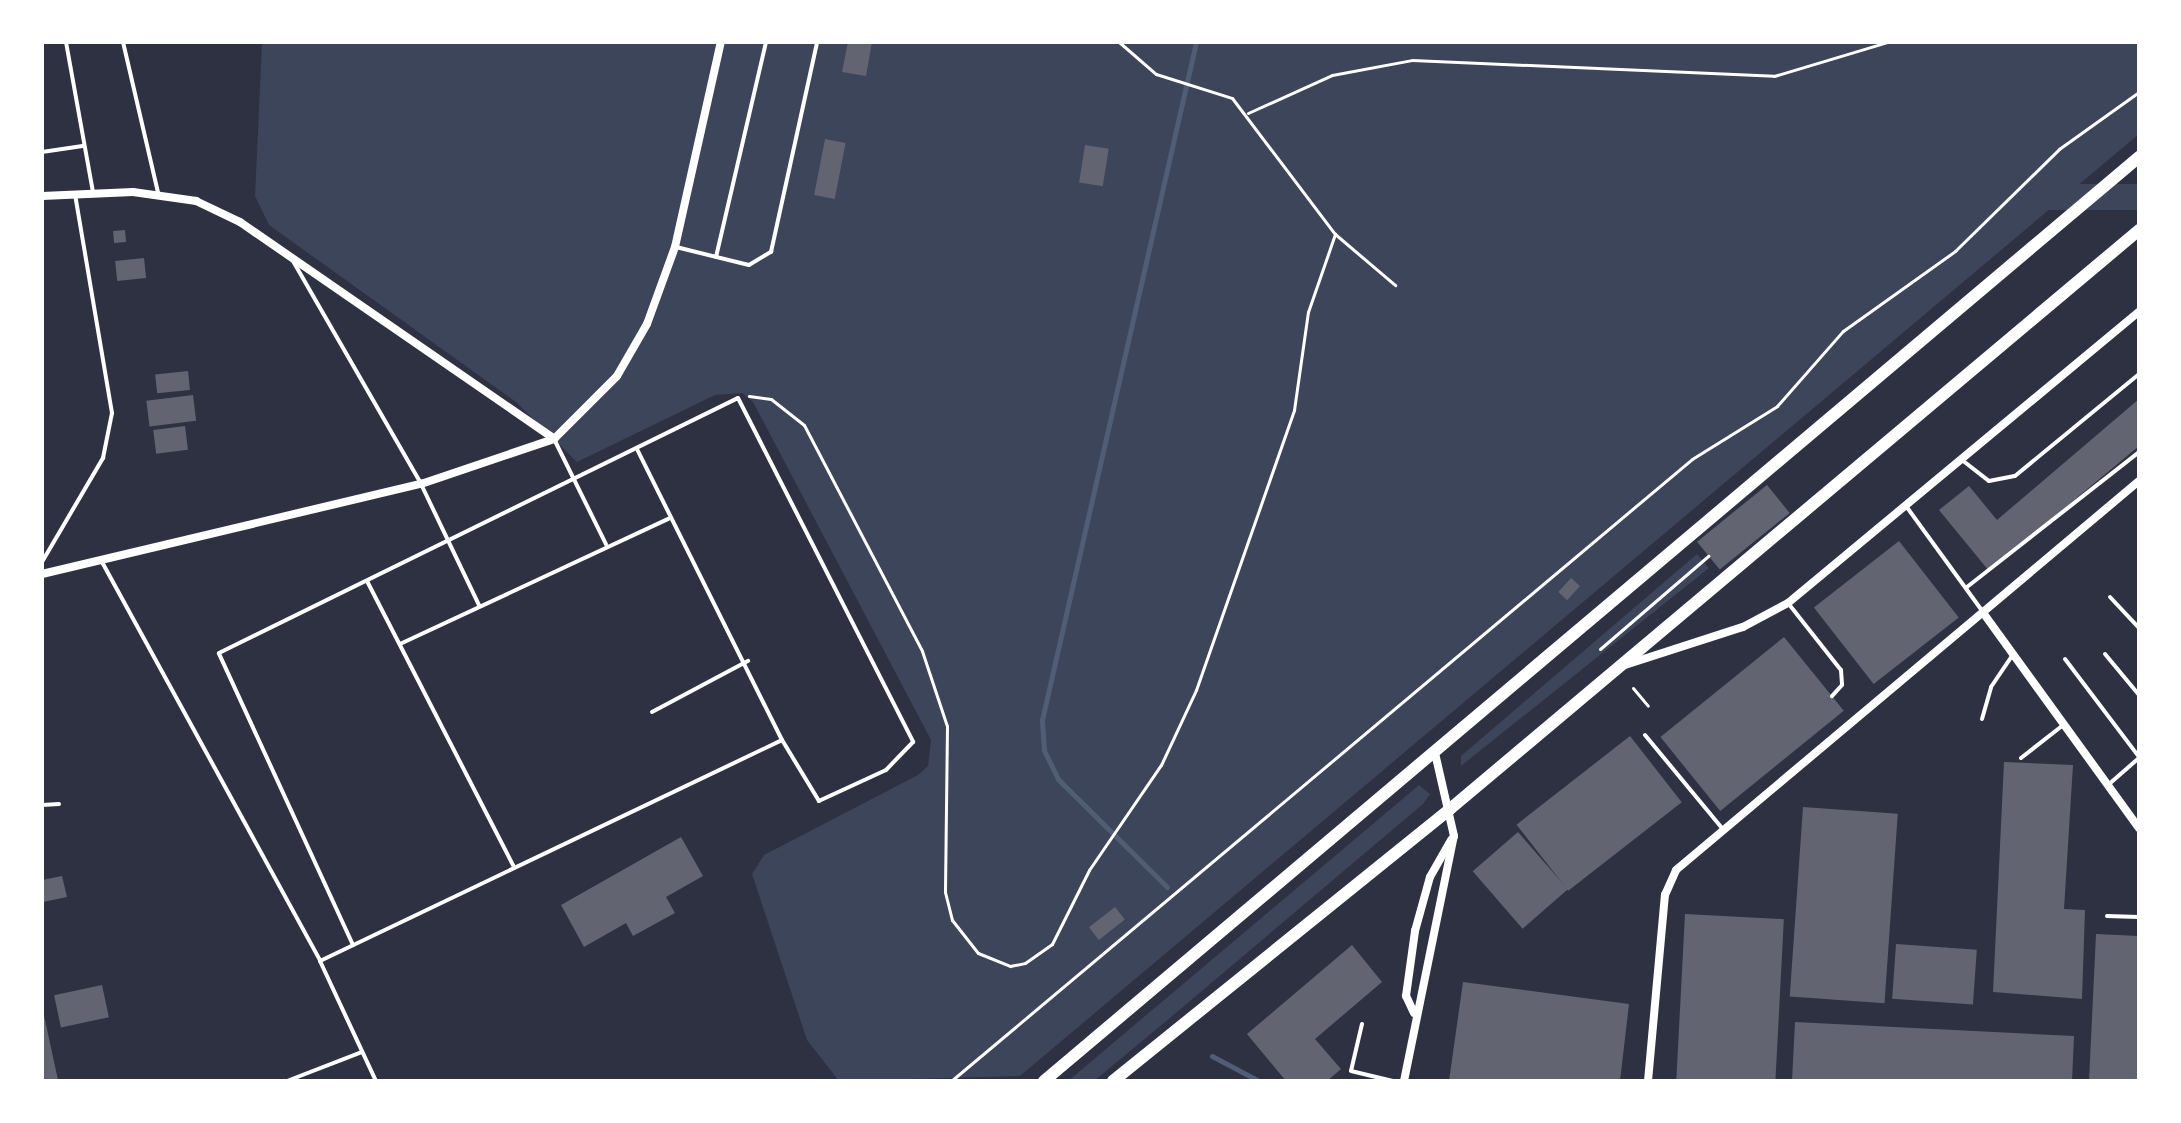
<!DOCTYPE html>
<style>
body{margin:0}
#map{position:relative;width:2181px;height:1123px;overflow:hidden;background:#2d3142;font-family:"Work Sans",sans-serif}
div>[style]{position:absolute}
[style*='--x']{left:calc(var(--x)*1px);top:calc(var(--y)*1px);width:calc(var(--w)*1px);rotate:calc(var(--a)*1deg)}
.green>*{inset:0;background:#3c4559;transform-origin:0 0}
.stream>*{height:5px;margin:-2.5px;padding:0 2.5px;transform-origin:2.5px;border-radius:2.5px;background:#4f5d75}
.building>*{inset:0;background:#626471;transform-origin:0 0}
.path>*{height:3px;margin:-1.5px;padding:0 1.5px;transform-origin:1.5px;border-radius:1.5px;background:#fff}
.service>*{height:4px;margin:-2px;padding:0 2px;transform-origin:2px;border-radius:2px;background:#fff}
.minor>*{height:8px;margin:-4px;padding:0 4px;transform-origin:4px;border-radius:4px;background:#fff}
.primary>*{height:12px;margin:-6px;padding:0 6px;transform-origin:6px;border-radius:6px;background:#fff}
span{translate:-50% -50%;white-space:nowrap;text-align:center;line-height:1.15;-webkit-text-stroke:7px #fff;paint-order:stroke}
.frame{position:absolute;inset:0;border:44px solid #fff;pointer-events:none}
</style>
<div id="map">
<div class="green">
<i style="clip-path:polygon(262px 42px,2139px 42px,2139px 134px,1020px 1076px,839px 1081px,807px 1040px,752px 874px,764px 855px,918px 775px,928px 766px,931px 740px,753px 402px,742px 393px,715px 395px,577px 462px,516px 402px,269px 225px,255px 196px)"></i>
<i style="left:2139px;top:184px;width:26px;height:471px;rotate:90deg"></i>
<i style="clip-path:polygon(1697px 554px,1709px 568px,1461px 766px,1461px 756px)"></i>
<i style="clip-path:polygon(1419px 785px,1430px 794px,1423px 804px,1164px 1023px,1094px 1081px,1068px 1081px)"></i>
</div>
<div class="stream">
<i style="--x:1167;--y:887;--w:153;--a:-135.3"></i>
<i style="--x:1058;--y:779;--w:32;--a:-116"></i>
<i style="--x:1044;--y:750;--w:30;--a:-94"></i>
<i style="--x:1042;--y:720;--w:695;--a:-77.2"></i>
<i style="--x:1212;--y:1056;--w:53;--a:28"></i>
</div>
<div class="building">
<i style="clip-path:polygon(848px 42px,872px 42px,866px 76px,842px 72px)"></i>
<i style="left:825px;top:139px;width:21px;height:57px;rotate:11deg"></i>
<i style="left:1085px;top:145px;width:24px;height:38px;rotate:9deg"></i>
<i style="left:125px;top:230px;width:12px;height:12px;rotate:85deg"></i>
<i style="left:144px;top:258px;width:20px;height:29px;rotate:84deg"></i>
<i style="left:188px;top:371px;width:19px;height:33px;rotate:84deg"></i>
<i style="left:193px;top:395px;width:26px;height:47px;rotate:83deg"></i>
<i style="clip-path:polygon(2139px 399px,2139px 446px,1989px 571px,1939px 510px,1969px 486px,1997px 520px)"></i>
<i style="left:185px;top:426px;width:24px;height:32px;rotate:83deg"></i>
<i style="left:1767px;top:485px;width:36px;height:90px;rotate:51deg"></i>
<i style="left:1899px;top:541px;width:97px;height:108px;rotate:52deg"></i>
<i style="left:1571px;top:578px;width:12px;height:19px;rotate:42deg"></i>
<i style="left:1784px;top:637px;width:95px;height:159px;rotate:51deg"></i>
<i style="left:1630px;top:736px;width:84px;height:144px;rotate:52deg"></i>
<i style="clip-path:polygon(2004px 762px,2073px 765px,2064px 909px,2085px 910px,2082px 999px,1993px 992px)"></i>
<i style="left:1803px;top:807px;width:95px;height:190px;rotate:4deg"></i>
<i style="left:1518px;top:832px;width:76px;height:60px;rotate:49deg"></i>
<i style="clip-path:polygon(681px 837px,703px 876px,666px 897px,675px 913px,633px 936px,626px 923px,584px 947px,561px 905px)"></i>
<i style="clip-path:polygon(62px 876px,67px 897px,43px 902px,42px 880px)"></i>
<i style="left:1115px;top:907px;width:16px;height:33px;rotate:52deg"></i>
<i style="left:1685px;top:914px;width:99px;height:167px;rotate:3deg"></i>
<i style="clip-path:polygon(2096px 934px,2139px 936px,2139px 1081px,2089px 1081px)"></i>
<i style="left:1896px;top:944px;width:81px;height:55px;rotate:4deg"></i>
<i style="clip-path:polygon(1352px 945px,1382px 982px,1315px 1039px,1341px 1069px,1327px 1081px,1286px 1081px,1247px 1034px)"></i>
<i style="clip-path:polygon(1463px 982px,1629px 1004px,1620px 1081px,1449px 1081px)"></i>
<i style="left:102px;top:985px;width:33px;height:49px;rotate:78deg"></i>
<i style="clip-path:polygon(42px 1006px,58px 1080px,51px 1081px,42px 1081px)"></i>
<i style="clip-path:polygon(1795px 1022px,2074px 1036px,2072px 1081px,1792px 1081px)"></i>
</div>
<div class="path">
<i style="--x:1119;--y:42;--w:49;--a:40.9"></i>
<i style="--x:1156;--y:74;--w:80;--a:17.5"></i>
<i style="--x:1232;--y:98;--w:171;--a:52.9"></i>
<i style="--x:1335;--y:234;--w:79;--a:40.4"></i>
<i style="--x:1248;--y:113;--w:92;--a:-24.3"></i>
<i style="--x:1332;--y:75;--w:81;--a:-10.6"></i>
<i style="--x:1412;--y:60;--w:362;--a:2.5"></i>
<i style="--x:1774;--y:76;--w:118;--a:-16.7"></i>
<i style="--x:749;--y:396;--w:22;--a:8"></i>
<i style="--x:771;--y:399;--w:42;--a:38.2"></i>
<i style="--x:804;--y:425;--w:255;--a:62.4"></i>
<i style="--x:922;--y:651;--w:79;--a:71.6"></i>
<i style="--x:947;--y:726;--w:166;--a:90.7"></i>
<i style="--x:945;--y:892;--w:29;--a:76"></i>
<i style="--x:952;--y:920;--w:42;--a:51.8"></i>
<i style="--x:978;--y:953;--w:35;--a:22"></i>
<i style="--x:1010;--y:966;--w:15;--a:-11"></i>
<i style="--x:1025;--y:963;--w:33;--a:-35"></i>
<i style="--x:1052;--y:944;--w:83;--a:-63.4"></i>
<i style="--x:1089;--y:870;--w:127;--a:-55.6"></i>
<i style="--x:1161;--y:765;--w:83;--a:-65"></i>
<i style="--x:1196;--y:690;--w:297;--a:-70.7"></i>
<i style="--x:1294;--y:410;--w:99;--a:-81.9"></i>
<i style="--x:1308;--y:312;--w:83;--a:-70.9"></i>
<i style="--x:1600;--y:649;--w:143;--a:-40.7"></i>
<i style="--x:1633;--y:688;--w:23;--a:50"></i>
<i style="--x:951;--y:1081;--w:967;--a:-40.01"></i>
<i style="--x:1692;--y:459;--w:100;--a:-31.9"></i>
<i style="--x:1777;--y:406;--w:100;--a:-48.7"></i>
<i style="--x:1843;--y:331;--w:138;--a:-35.5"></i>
<i style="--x:1955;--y:251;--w:146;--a:-44.4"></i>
<i style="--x:2059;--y:149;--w:98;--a:-35.5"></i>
</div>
<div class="service">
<i style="--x:66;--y:42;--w:152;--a:79.8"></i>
<i style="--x:123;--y:42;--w:155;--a:76.9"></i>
<i style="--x:42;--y:152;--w:41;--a:-8.3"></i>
<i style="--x:676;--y:247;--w:75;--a:13.9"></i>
<i style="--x:749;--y:265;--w:26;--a:-31"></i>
<i style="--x:771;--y:252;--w:215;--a:-77.6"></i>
<i style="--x:716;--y:257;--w:221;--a:-76.9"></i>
<i style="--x:293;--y:261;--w:257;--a:60.1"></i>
<i style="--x:421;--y:484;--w:134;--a:64.4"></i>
<i style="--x:555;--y:441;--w:115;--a:63.7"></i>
<i style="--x:1962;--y:460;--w:34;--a:38"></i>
<i style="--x:1989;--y:481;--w:26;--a:-11"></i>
<i style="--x:2015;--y:476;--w:161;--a:-39.4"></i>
<i style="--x:1906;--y:506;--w:131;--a:54"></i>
<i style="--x:42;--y:562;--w:121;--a:-59.6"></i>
<i style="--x:103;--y:458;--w:46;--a:-78.7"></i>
<i style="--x:112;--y:413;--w:222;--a:-99.6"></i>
<i style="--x:102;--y:562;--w:455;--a:61.3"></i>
<i style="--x:320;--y:961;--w:132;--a:65"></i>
<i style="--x:367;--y:581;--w:322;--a:62.8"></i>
<i style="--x:1967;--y:587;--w:219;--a:-38.1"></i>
<i style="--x:2110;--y:597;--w:42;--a:46.9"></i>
<i style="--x:1788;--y:603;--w:85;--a:51.7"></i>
<i style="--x:1841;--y:670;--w:15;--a:86"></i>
<i style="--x:1842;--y:685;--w:15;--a:132"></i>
<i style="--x:400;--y:644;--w:296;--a:-25"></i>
<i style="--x:2105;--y:654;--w:53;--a:50.3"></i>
<i style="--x:2065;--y:659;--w:123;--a:52.9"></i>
<i style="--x:652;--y:712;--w:109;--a:-28"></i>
<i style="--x:1982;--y:719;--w:33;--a:-74"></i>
<i style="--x:1991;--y:687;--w:37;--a:-56"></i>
<i style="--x:1645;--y:735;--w:121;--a:50.4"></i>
<i style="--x:2021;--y:758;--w:52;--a:-38"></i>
<i style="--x:2108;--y:785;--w:41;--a:-41.1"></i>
<i style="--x:42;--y:805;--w:17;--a:-3"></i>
<i style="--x:2107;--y:916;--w:32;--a:2"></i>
<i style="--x:353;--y:945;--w:321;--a:-114.7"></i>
<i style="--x:219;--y:653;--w:578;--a:-26.17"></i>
<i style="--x:738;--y:398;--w:386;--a:63"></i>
<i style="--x:913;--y:742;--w:39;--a:134"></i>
<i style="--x:886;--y:770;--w:74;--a:155.2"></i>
<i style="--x:819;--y:801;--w:71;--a:-121.2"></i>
<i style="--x:320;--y:961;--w:512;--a:-25.56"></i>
<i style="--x:782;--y:740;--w:323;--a:-116.5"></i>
<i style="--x:1362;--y:1024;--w:48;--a:103.2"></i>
<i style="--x:1351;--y:1071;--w:43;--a:13.4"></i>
<i style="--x:287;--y:1081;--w:80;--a:-21.1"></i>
</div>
<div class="minor">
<i style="--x:42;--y:196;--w:91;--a:-2.5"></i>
<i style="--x:133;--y:192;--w:64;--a:8.1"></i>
<i style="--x:196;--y:201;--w:49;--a:25.5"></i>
<i style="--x:240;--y:222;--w:382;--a:34.6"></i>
<i style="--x:42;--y:574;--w:390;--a:-13.4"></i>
<i style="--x:421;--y:484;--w:140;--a:-18.7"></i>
<i style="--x:554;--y:439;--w:89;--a:-45"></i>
<i style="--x:617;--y:376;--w:60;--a:-60"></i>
<i style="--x:647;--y:324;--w:82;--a:-70"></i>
<i style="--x:675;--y:247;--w:210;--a:-77.4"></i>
<i style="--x:1984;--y:614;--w:264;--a:54.1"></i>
<i style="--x:1625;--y:665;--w:124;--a:-17.9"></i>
<i style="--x:1743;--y:627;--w:51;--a:-28.1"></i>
<i style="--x:1788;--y:603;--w:456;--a:-39.7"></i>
<i style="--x:1414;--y:1013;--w:19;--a:-115"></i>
<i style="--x:1406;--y:996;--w:66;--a:-82.1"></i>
<i style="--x:1415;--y:931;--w:56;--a:-74.5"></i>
<i style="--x:1430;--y:877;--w:43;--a:-60.4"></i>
<i style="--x:1404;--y:1081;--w:250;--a:-78.5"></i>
<i style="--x:1454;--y:836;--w:85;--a:-102.9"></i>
<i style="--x:1648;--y:1081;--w:187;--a:-84.8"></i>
<i style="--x:1665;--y:895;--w:27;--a:-66"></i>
<i style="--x:1676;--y:870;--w:605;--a:-40.04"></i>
</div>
<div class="primary">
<i style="--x:1044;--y:1081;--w:1433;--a:-40.16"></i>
<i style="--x:1113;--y:1081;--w:433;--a:-38.9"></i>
<i style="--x:1450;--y:809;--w:900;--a:-40.04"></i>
</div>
<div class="frame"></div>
</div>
